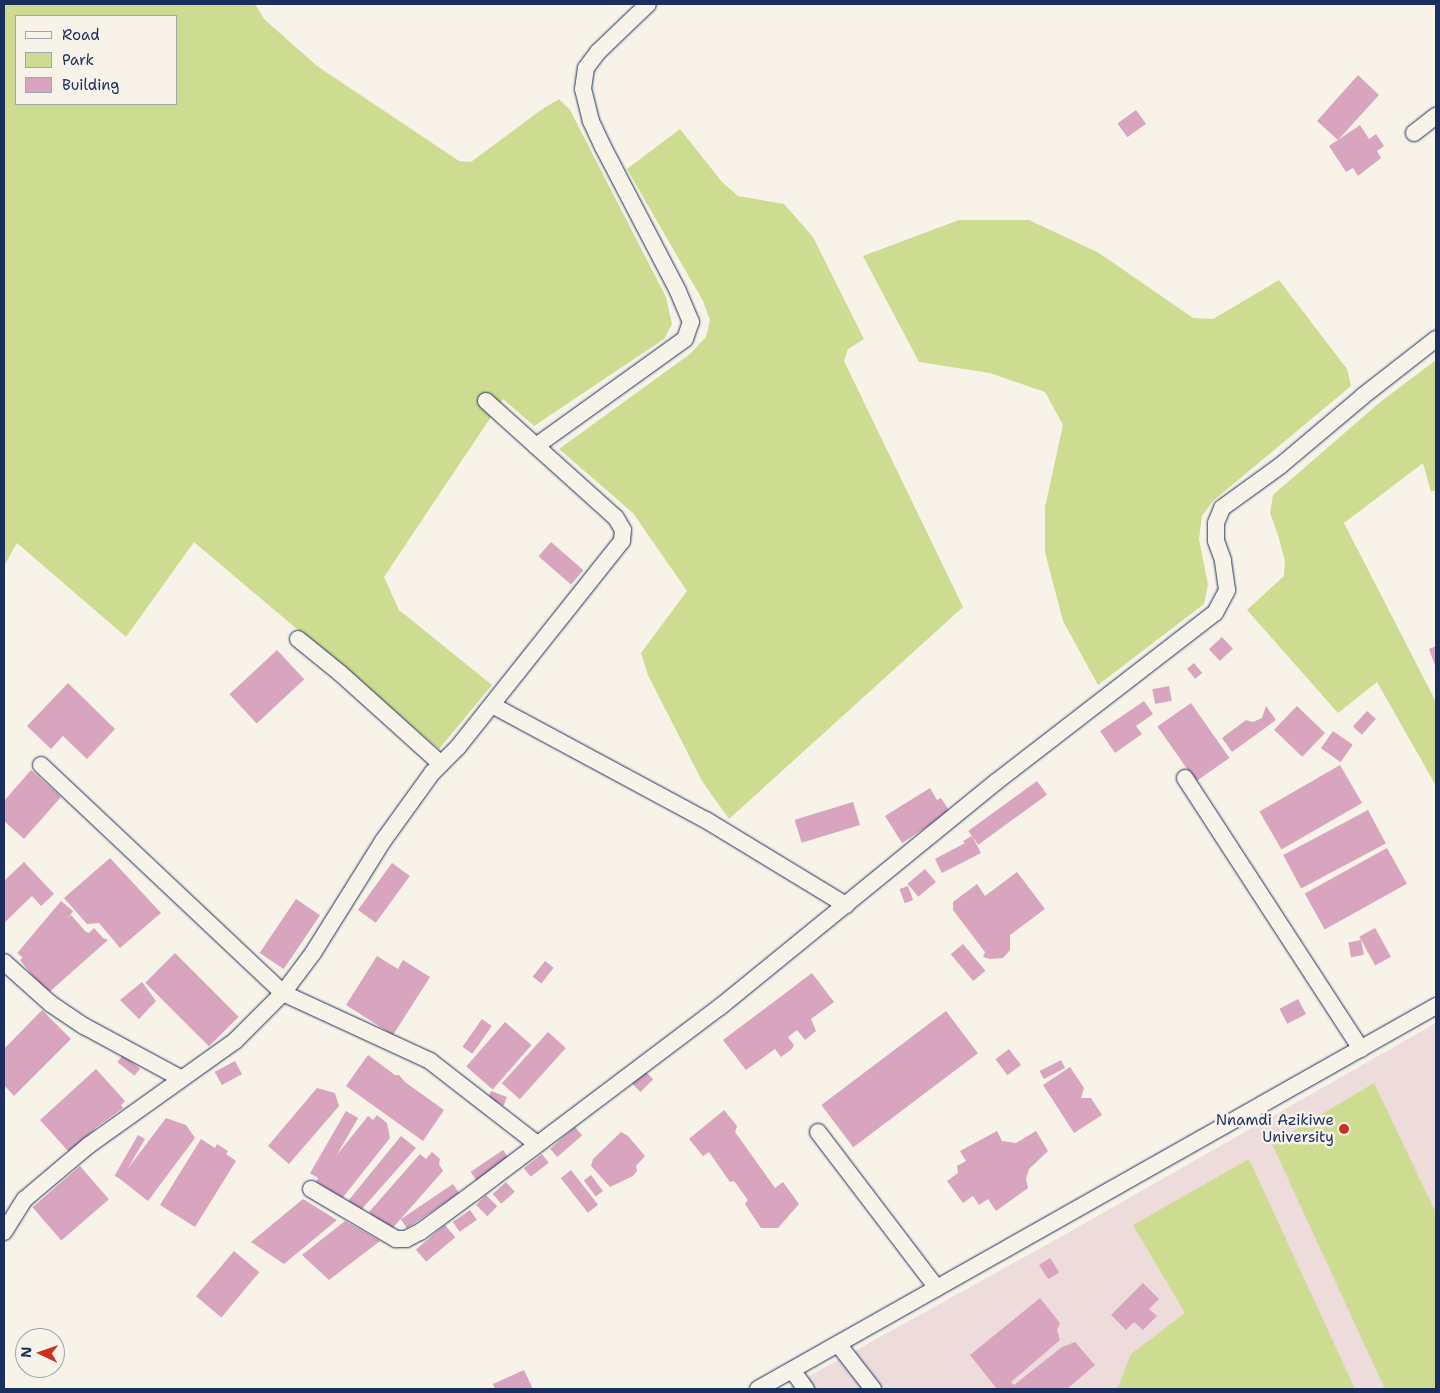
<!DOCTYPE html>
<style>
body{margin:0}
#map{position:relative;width:1440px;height:1393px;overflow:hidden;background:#f7f3e8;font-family:"Shantell Sans",sans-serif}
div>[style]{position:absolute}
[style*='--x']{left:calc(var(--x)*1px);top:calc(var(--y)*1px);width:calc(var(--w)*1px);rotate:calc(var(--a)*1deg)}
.built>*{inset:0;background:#eedbdb}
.green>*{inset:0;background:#cddc90}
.building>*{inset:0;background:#d8a4be;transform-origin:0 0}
.roads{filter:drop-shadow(0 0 1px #1b2f5e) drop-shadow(0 0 1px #1b2f5e)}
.minor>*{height:16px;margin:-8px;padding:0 8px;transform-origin:8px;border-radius:8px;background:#f7f3e8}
.dots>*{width:14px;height:14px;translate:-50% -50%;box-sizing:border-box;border:2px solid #f7f3e8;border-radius:50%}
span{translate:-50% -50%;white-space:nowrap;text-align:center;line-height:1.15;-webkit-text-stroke:5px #f7f3e8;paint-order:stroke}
.poi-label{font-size:15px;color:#1b2f5e}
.right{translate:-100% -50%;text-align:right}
.frame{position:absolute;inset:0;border:5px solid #1b2f5e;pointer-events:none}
.legend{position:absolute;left:15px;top:15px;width:162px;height:90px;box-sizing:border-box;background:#f7f3e8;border:1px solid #9fa5b1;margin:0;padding:6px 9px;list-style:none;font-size:15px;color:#1b2f5e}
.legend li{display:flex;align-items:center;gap:10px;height:25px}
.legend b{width:25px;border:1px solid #9fa5b1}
.north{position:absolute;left:15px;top:1328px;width:50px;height:50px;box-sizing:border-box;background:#f7f3e8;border:1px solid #9fa5b1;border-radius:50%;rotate:273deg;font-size:14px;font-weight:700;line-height:20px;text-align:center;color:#1b2f5e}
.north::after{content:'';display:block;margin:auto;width:18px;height:22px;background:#c8321e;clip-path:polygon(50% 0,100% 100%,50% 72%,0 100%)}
</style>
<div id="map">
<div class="built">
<i style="clip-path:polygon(1436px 1023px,1436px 1389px,786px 1389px,1066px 1234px)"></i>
</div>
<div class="green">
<i style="clip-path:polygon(evenodd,4px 4px,255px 4px,264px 19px,317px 66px,459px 161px,471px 162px,541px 110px,559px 99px,570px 110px,666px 297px,672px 324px,664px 339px,534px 426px,503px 399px,384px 577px,399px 610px,492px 685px,439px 749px,194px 542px,126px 637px,17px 543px,4px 566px,4px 4px,16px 16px,176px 16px,176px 104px,16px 104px,16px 16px)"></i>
<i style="clip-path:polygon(680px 129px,722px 182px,738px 196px,784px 204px,813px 237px,864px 339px,848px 349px,844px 361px,963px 607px,729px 819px,702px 781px,648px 675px,641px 653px,687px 591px,633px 513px,559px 449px,690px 354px,706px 337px,710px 320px,703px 301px,627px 169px)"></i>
<i style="clip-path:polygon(959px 220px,1029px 220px,1099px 253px,1193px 318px,1213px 319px,1279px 280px,1347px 369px,1351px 386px,1213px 501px,1202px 516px,1199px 539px,1208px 585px,1204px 604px,1098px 685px,1063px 621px,1045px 552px,1045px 507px,1063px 425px,1045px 392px,990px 373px,919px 362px,863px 256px)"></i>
<i style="clip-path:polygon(1436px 360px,1436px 490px,1431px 492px,1423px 463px,1344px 523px,1436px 702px,1435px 784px,1377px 682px,1338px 713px,1247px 610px,1284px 576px,1285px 561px,1278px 535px,1270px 513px,1273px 495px,1379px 403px)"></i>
<i style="clip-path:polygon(1374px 1083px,1436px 1213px,1436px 1389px,1385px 1389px,1272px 1144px)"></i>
<i style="clip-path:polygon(1249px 1159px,1355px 1389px,1117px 1389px,1131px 1354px,1185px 1313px,1133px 1225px)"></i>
</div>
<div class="building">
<i style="clip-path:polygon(1358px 75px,1379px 95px,1338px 140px,1360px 125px,1369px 139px,1376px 134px,1384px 146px,1377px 151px,1381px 158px,1358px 176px,1353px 168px,1346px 172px,1329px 146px,1338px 140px,1317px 121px)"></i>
<i style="left:1136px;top:110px;width:17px;height:23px;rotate:54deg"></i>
<i style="left:551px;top:542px;width:43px;height:19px;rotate:41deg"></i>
<i style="left:1222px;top:637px;width:16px;height:18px;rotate:47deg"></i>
<i style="clip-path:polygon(1436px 646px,1436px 668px,1429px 649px)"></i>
<i style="left:277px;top:650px;width:40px;height:65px;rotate:47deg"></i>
<i style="left:1194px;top:663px;width:13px;height:9px;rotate:51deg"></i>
<i style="clip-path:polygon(68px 683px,115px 729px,87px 759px,63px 736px,51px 749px,27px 726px)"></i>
<i style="left:1169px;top:686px;width:15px;height:17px;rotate:79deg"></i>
<i style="clip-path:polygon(1144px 701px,1153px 714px,1136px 726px,1142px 734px,1115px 753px,1100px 731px)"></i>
<i style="left:1191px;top:703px;width:67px;height:41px;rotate:55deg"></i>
<i style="clip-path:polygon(1266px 706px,1276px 720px,1232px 752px,1222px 738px,1246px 720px,1253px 722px,1262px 718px)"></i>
<i style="left:1297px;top:706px;width:39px;height:33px;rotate:44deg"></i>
<i style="left:1367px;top:711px;width:12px;height:21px;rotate:42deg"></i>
<i style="left:1333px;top:731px;width:24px;height:21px;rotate:35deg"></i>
<i style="left:1340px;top:765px;width:44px;height:93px;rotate:60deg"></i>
<i style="clip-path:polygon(31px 770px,61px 797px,24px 839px,4px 821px,4px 801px)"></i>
<i style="left:1037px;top:781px;width:17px;height:85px;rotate:54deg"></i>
<i style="clip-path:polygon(930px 788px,937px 800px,941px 798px,950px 812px,902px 843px,885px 816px)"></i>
<i style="left:853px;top:802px;width:24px;height:61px;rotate:73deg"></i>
<i style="left:1368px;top:810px;width:38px;height:96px;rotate:62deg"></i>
<i style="clip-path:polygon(972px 836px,981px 853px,942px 873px,935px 859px,965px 843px,963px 841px)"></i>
<i style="left:1387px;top:848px;width:41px;height:94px;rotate:61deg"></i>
<i style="clip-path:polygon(110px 858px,161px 913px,120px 948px,99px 923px,87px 924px,64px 898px)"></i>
<i style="clip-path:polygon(24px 862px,54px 894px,41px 906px,32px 896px,4px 923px,4px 881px)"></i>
<i style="left:392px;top:863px;width:22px;height:58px;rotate:36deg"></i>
<i style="left:925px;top:869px;width:17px;height:23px;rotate:50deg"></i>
<i style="clip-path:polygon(1017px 872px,1045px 909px,1010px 935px,1010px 950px,1003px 958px,990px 959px,983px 957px,985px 952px,953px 910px,953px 902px,977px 884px,985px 896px)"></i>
<i style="left:908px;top:886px;width:15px;height:9px;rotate:70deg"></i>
<i style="left:296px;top:899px;width:29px;height:65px;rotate:34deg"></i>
<i style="left:61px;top:901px;width:16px;height:68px;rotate:40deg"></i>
<i style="clip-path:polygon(71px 915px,86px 932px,89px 933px,94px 928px,103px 938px,108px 940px,47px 994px,20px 960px)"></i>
<i style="left:1375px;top:928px;width:33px;height:18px;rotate:61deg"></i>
<i style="left:1361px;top:940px;width:15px;height:13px;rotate:79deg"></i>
<i style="left:963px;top:944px;width:35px;height:16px;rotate:50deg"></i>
<i style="left:175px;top:953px;width:90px;height:42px;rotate:45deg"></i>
<i style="clip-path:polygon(377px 956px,398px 969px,403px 960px,430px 977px,393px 1035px,346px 1005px)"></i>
<i style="left:545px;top:961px;width:11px;height:20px;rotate:38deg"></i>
<i style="clip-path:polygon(812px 973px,834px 1002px,811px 1019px,816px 1031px,805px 1040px,797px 1030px,788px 1037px,794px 1045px,792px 1049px,781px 1057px,775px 1049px,746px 1070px,723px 1040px)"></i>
<i style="clip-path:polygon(142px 982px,156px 1001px,139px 1019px,120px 1000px)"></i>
<i style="left:1298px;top:999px;width:17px;height:21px;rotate:62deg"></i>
<i style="clip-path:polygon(42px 1010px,71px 1039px,14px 1096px,4px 1085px,4px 1049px)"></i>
<i style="left:946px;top:1011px;width:53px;height:156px;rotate:53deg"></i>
<i style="left:482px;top:1019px;width:12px;height:34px;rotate:35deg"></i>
<i style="left:505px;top:1022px;width:35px;height:59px;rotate:41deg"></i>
<i style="left:548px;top:1032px;width:24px;height:69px;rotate:42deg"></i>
<i style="left:1009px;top:1049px;width:20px;height:17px;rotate:53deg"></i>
<i style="left:123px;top:1055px;width:22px;height:9px;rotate:39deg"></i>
<i style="clip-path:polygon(368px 1055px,395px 1075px,399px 1075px,405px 1082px,444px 1110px,423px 1141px,346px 1086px)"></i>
<i style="left:1061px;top:1060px;width:9px;height:24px;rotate:63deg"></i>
<i style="left:235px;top:1061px;width:15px;height:23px;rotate:62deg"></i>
<i style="clip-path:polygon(1070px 1067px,1084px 1088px,1081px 1098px,1091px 1098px,1102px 1115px,1074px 1133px,1043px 1085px)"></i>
<i style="clip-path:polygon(96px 1069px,125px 1101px,121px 1105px,123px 1108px,98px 1126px,69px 1152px,40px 1120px)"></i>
<i style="left:644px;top:1070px;width:13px;height:18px;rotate:45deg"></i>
<i style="clip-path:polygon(317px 1088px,335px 1093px,339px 1106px,289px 1164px,268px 1146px)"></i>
<i style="left:491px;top:1091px;width:17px;height:9px;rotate:21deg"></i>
<i style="clip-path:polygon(724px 1110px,737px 1126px,735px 1132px,775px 1188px,783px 1182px,799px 1204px,778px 1228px,761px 1228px,745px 1204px,748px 1200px,734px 1181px,730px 1182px,709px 1152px,703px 1156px,689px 1139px)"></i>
<i style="left:346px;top:1111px;width:14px;height:72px;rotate:30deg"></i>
<i style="clip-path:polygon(377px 1115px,387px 1123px,390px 1138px,340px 1201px,316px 1181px,368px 1116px,373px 1120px)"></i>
<i style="clip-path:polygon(166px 1118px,186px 1125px,195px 1138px,148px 1201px,120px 1179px)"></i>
<i style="left:575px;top:1127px;width:11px;height:33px;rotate:49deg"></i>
<i style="clip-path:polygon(997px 1131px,1002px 1141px,1016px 1143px,1036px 1131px,1048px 1151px,1029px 1169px,1026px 1179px,1028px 1188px,996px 1211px,988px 1199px,979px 1205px,973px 1196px,963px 1203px,947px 1181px,958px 1173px,957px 1166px,966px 1161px,960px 1151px)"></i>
<i style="clip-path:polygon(621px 1132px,628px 1136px,645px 1156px,636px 1166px,637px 1171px,633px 1176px,610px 1187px,591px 1166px,593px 1159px)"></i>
<i style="left:138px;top:1135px;width:8px;height:47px;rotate:30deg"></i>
<i style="clip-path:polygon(401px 1136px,416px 1148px,361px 1210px,348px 1201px)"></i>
<i style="clip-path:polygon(201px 1139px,215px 1148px,217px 1144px,228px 1151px,226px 1154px,236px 1161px,195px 1227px,160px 1205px)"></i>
<i style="left:503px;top:1150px;width:11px;height:39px;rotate:56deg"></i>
<i style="clip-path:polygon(432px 1152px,440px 1159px,439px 1164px,443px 1171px,390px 1231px,369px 1212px,420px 1154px,426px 1159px)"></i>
<i style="left:542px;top:1154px;width:11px;height:23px;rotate:52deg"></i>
<i style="left:80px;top:1166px;width:44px;height:63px;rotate:49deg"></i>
<i style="left:571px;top:1170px;width:44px;height:13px;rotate:52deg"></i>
<i style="left:591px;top:1175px;width:20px;height:9px;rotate:53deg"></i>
<i style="left:506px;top:1182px;width:13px;height:18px;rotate:48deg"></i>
<i style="left:453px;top:1184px;width:11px;height:63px;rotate:56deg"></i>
<i style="left:486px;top:1195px;width:16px;height:14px;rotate:45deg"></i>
<i style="clip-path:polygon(303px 1199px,337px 1220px,284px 1264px,251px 1242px)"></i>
<i style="left:470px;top:1210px;width:12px;height:21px;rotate:55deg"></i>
<i style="clip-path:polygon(345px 1221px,380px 1241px,329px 1280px,302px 1255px)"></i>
<i style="left:445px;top:1225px;width:16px;height:38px;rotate:50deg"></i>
<i style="left:234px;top:1251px;width:33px;height:59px;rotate:40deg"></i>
<i style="left:1050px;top:1258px;width:17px;height:13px;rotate:57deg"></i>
<i style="clip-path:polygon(1143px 1283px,1159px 1299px,1149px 1309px,1157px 1316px,1143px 1330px,1134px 1322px,1126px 1330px,1111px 1315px)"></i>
<i style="clip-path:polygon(1040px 1298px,1060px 1323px,1057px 1330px,1060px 1340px,1011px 1382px,1014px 1385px,1062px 1347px,1075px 1342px,1095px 1365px,1067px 1389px,997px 1389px,970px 1355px)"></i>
<i style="clip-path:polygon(524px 1370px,533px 1389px,495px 1389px,493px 1384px)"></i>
</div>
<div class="roads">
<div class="minor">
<i style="--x:1414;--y:133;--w:28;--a:-38"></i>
<i style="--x:536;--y:446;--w:183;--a:-35.7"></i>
<i style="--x:685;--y:339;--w:18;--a:-71"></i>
<i style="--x:691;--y:322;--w:34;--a:-113"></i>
<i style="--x:678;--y:291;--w:162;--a:-117.5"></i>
<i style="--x:603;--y:147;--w:29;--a:-115"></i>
<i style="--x:591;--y:121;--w:33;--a:-104"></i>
<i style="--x:583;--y:89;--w:21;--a:-82"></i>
<i style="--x:586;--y:68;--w:20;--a:-53"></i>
<i style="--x:598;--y:52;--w:69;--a:-43.8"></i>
<i style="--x:298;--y:639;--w:54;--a:39"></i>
<i style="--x:340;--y:673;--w:136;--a:42"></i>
<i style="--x:492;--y:705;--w:243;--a:28.3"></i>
<i style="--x:706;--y:820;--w:164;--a:31.3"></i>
<i style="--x:41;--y:765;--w:332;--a:43.3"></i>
<i style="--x:283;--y:993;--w:162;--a:24.8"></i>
<i style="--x:430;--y:1061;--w:135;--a:37.8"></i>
<i style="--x:1185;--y:778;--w:323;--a:57"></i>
<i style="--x:4;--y:962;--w:63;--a:41.8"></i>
<i style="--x:51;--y:1004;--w:40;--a:34"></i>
<i style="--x:84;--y:1026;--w:109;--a:28.4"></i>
<i style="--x:818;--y:1132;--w:196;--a:52.7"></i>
<i style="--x:311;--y:1189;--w:99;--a:30.5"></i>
<i style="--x:396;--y:1239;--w:10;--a:0"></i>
<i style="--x:406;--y:1239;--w:16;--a:-27"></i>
<i style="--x:420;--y:1232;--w:66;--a:-36.3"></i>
<i style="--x:473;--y:1193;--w:309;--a:-37"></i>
<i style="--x:720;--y:1007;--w:356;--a:-39.2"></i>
<i style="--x:996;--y:782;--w:277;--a:-37.7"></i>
<i style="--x:1215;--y:613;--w:26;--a:-62"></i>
<i style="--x:1227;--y:590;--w:30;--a:-98"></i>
<i style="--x:1223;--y:560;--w:20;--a:-110"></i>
<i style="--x:1216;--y:541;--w:18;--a:-90"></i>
<i style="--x:1216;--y:523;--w:16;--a:-68"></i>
<i style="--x:1222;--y:508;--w:72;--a:-35.9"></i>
<i style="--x:1280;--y:466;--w:109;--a:-40.1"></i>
<i style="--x:1363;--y:396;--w:93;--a:-38"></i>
<i style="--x:4;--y:1232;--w:39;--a:-58"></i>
<i style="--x:25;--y:1199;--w:84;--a:-40.2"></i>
<i style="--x:89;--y:1145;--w:179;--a:-35.5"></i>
<i style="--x:235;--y:1041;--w:68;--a:-45"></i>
<i style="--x:283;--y:993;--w:50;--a:-53.1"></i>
<i style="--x:313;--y:953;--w:132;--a:-58"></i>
<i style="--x:383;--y:841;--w:84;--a:-54.2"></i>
<i style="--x:432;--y:773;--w:37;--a:-45"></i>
<i style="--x:458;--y:747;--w:263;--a:-51.5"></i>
<i style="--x:622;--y:541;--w:11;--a:-85"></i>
<i style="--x:623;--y:530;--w:14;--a:-120"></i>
<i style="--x:616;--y:518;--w:175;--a:-138"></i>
<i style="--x:838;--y:1344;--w:57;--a:52.1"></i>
<i style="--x:792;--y:1370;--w:24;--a:54"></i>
<i style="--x:758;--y:1389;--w:779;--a:-29.46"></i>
</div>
</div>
<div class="dots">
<i style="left:1344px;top:1129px;background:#c8321e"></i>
</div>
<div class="poi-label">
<span class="right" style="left:1334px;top:1129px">Nnamdi Azikiwe<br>University</span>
</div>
<div class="frame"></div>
<ul class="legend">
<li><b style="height:6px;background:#f7f3e8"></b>Road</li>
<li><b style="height:14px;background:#cddc90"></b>Park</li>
<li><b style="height:14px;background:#d8a4be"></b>Building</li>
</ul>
<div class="north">N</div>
</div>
